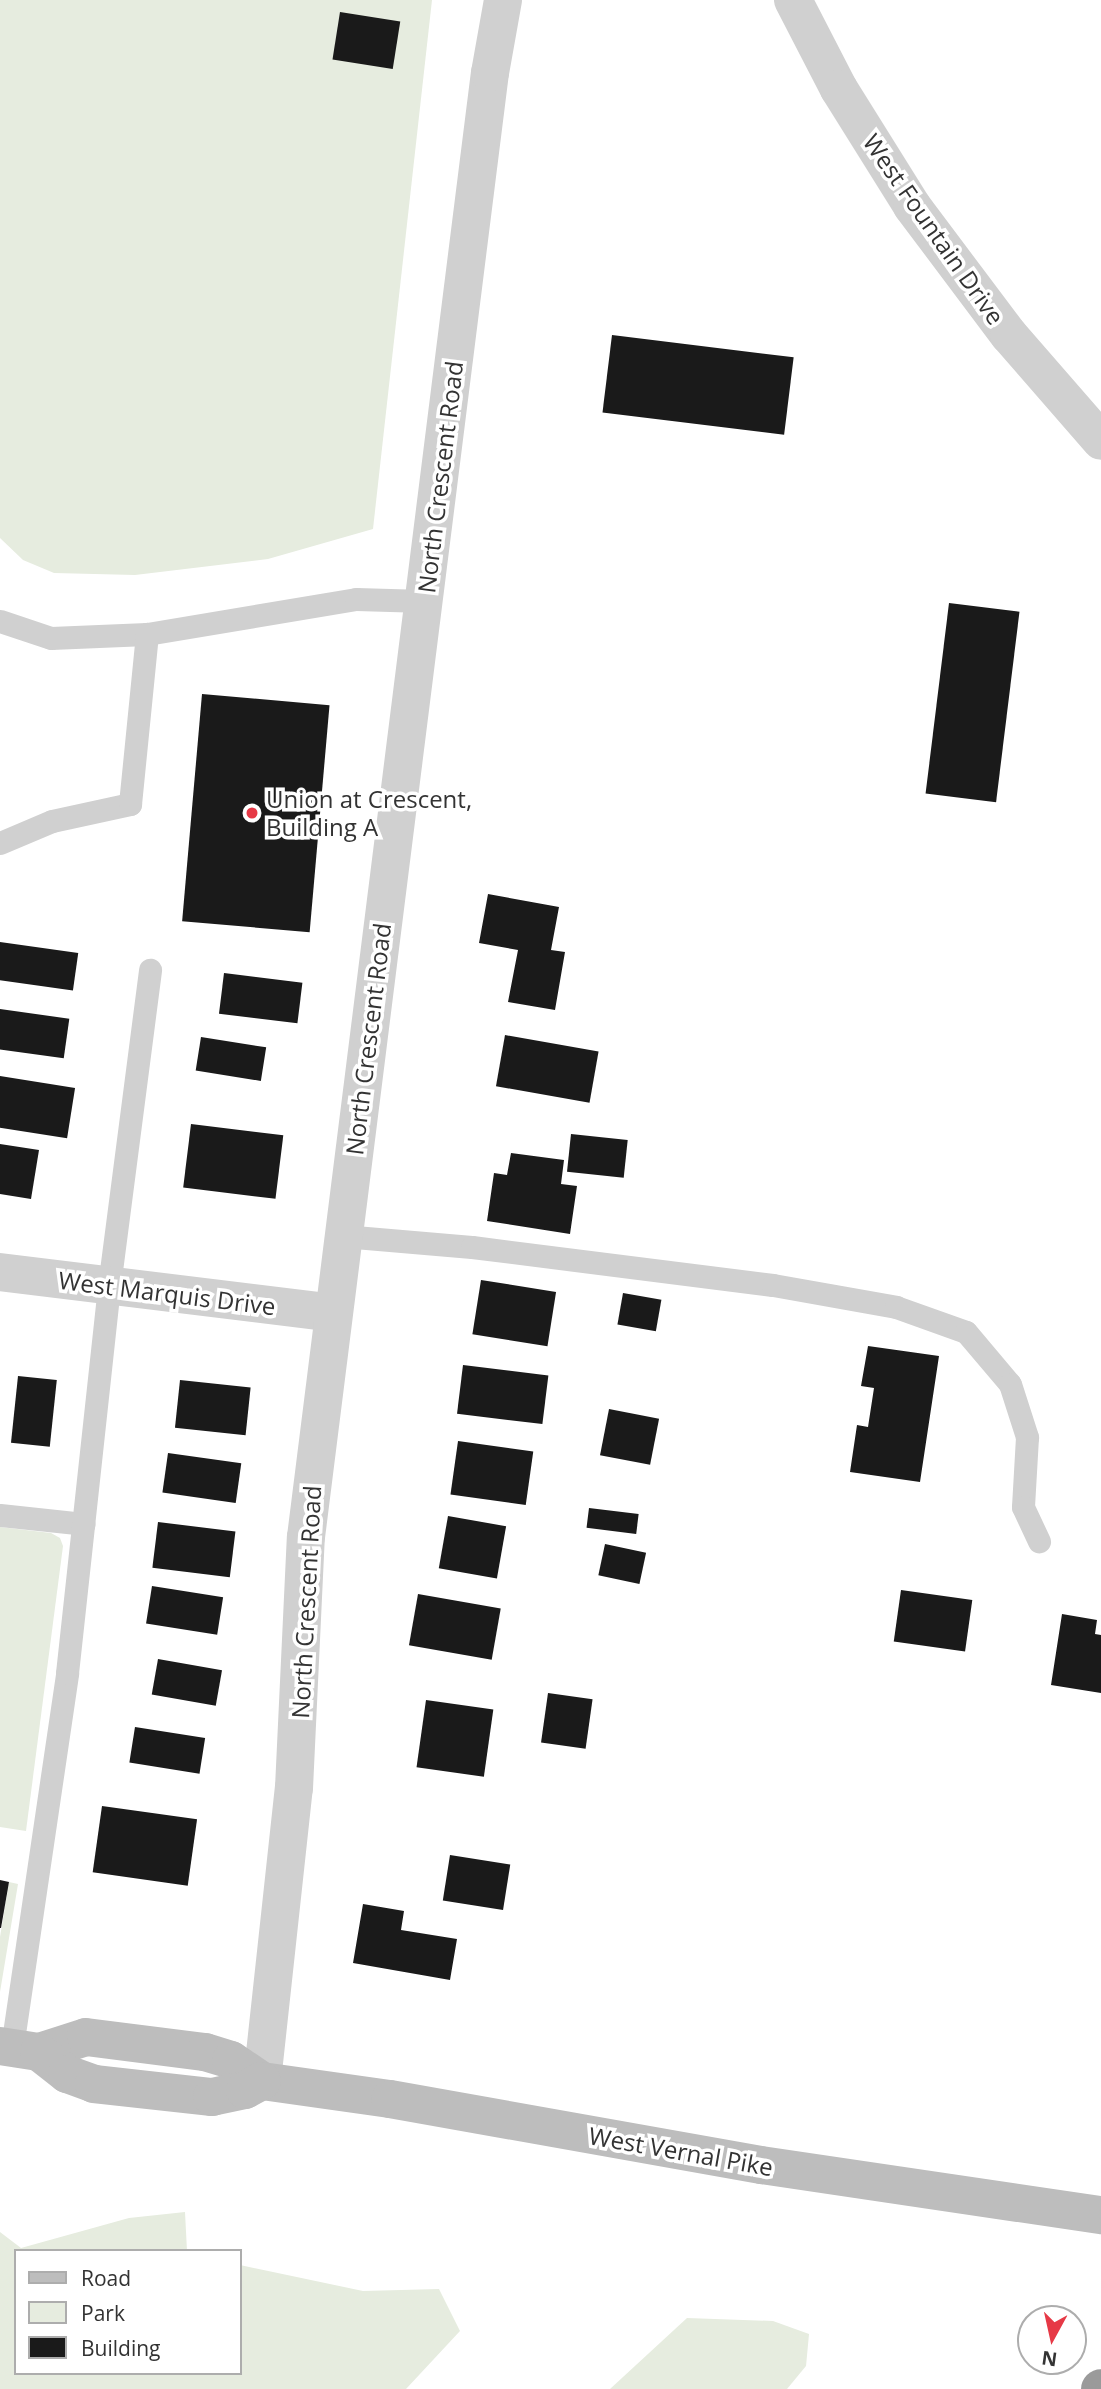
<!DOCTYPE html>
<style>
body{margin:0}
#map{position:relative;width:1101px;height:2389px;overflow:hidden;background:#fff;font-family:"Open Sans",sans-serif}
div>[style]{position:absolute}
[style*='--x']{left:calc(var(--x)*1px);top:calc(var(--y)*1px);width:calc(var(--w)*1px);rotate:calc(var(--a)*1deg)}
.green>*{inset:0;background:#e6ecdf}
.building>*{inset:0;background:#1a1a1a;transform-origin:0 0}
.service>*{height:23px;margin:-11.5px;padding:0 11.5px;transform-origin:11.5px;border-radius:11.5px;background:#d0d0d0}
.minor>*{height:38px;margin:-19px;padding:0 19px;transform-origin:19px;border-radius:19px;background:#d0d0d0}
.tertiary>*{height:38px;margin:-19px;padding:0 19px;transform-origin:19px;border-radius:19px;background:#d0d0d0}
.secondary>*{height:38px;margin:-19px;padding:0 19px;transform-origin:19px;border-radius:19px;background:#bdbdbd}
.motorway>*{height:38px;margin:-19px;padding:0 19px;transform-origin:19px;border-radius:19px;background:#9a9a9a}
.dots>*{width:19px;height:19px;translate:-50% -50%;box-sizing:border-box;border:4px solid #fff;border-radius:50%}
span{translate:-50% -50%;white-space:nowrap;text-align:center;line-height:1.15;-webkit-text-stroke:7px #fff;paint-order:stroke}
.street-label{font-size:24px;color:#333}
.poi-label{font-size:24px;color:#333}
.left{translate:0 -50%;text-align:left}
.legend{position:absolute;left:14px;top:2249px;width:228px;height:126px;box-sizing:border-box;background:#fff;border:2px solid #adadad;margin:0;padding:9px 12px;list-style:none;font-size:21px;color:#333}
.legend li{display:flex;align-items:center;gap:14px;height:35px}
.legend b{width:35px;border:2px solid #adadad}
.north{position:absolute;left:1017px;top:2305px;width:70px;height:70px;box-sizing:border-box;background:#fff;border:2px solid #adadad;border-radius:50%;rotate:188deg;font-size:19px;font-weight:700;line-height:28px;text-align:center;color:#333}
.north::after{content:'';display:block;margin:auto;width:24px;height:32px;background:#e63946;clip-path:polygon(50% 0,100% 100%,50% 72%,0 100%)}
</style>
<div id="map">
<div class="green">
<i style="clip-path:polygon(0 0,432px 0,373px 529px,268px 559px,135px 575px,54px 573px,23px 560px,0 538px)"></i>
<i style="clip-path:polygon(0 1527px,51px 1533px,60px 1538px,63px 1546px,26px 1831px,0 1827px)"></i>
<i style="clip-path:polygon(9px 1882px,18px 1884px,0 1992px,0 1937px)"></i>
<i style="clip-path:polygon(185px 2212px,187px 2251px,16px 2251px,16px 2373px,240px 2373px,240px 2265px,363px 2291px,439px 2289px,460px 2331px,406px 2389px,0 2389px,0 2232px,21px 2248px,129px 2218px)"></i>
<i style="clip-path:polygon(687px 2318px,773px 2321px,809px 2334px,806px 2366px,787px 2389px,610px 2389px)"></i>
</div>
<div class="building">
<i style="left:340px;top:12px;width:61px;height:48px;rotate:9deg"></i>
<i style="left:612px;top:335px;width:183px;height:78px;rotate:7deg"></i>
<i style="left:949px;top:603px;width:71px;height:192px;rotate:7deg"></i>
<i style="left:202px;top:694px;width:128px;height:228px;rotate:5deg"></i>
<i style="clip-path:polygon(488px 894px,559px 907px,551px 950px,565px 952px,555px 1010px,508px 1002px,518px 950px,479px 943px)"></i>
<i style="left:0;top:942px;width:79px;height:38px;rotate:8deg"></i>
<i style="left:224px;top:973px;width:79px;height:41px;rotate:7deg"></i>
<i style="left:0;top:1009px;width:70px;height:40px;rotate:8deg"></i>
<i style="left:505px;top:1035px;width:95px;height:52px;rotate:10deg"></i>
<i style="left:201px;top:1037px;width:66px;height:34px;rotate:9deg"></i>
<i style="left:0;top:1076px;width:76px;height:51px;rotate:9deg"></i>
<i style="left:191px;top:1124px;width:93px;height:64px;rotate:7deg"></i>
<i style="left:571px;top:1134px;width:57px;height:38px;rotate:6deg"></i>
<i style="clip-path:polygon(0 1144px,39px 1150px,31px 1199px,0 1194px)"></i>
<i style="clip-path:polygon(511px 1153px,564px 1160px,561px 1184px,577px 1186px,570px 1234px,487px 1221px,494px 1173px,507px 1175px)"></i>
<i style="left:481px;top:1280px;width:76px;height:55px;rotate:9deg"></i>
<i style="left:623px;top:1293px;width:39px;height:32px;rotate:10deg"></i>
<i style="clip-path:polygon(868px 1346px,939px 1356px,920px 1482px,850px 1472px,857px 1425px,868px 1427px,874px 1388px,861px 1386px)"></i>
<i style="left:463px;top:1365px;width:86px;height:49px;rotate:7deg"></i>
<i style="left:18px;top:1376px;width:39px;height:67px;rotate:6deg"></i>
<i style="left:180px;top:1380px;width:71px;height:48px;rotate:6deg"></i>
<i style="left:609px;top:1409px;width:51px;height:47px;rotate:11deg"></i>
<i style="left:458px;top:1441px;width:76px;height:54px;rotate:8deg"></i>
<i style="left:168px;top:1453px;width:74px;height:40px;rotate:8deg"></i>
<i style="left:589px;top:1508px;width:50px;height:20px;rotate:7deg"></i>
<i style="left:448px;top:1516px;width:59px;height:53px;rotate:10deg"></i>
<i style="left:158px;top:1522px;width:78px;height:46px;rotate:7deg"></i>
<i style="left:605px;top:1544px;width:42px;height:32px;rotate:12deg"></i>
<i style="left:152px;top:1586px;width:72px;height:38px;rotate:9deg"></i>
<i style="left:901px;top:1590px;width:72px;height:52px;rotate:8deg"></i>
<i style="left:418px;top:1594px;width:84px;height:52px;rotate:10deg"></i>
<i style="clip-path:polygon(1062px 1614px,1097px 1620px,1095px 1634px,1101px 1635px,1101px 1693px,1051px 1685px)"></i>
<i style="left:158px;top:1659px;width:65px;height:36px;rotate:10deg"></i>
<i style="left:548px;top:1693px;width:45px;height:50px;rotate:8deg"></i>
<i style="left:426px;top:1700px;width:68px;height:68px;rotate:8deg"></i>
<i style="left:135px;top:1727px;width:71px;height:36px;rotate:9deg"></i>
<i style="left:102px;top:1806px;width:96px;height:67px;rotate:8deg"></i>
<i style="left:450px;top:1855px;width:61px;height:46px;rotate:9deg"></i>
<i style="clip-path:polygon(0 1880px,9px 1882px,1px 1928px,0 1928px)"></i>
<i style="clip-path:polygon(363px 1904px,404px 1911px,401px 1930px,457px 1939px,450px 1980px,353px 1963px)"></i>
</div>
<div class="service">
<i style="--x:0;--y:621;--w:54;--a:18.4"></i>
<i style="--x:51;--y:638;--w:96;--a:-2.4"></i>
<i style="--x:147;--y:634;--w:212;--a:-9.5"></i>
<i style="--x:356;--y:599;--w:68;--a:1.7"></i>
<i style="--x:0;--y:843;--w:56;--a:-22.9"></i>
<i style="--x:52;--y:821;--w:80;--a:-12.3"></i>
<i style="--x:130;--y:804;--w:171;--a:-84.3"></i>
<i style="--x:343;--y:1236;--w:129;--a:4.9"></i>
<i style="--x:472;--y:1247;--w:303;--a:7.2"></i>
<i style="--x:773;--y:1285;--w:125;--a:10.1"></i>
<i style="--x:896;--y:1307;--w:74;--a:19.7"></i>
<i style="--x:966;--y:1332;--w:68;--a:49.8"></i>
<i style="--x:1010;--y:1384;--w:56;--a:72.2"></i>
<i style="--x:1027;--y:1437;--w:70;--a:93.3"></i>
<i style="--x:1023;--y:1507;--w:38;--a:65"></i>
<i style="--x:0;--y:1515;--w:84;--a:6.1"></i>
<i style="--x:12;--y:2047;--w:378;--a:-81.6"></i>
<i style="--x:67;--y:1673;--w:389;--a:-83.8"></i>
<i style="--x:109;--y:1286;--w:319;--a:-82.6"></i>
</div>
<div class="minor">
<i style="--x:793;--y:0;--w:100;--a:62.7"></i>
<i style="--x:839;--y:89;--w:138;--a:58"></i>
<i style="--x:912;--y:206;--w:161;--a:53.1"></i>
<i style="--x:1009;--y:335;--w:140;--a:49"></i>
<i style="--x:0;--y:1272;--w:336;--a:7"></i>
</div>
<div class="tertiary">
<i style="--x:262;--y:2081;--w:295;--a:-83.8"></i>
<i style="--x:294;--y:1788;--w:251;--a:-87.3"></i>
<i style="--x:306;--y:1537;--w:1476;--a:-82.84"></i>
<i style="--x:490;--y:73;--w:74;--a:-79.9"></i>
</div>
<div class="secondary">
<i style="--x:0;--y:2046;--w:39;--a:9"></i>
<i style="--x:39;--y:2052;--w:49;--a:-17.7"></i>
<i style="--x:86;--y:2037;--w:120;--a:7.2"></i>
<i style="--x:205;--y:2052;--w:27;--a:17"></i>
<i style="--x:231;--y:2060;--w:37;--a:34"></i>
<i style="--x:262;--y:2081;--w:129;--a:8"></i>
<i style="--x:390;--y:2099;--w:377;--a:10.1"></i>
<i style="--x:761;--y:2165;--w:344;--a:8.4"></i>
<i style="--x:39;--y:2052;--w:36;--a:38"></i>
<i style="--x:67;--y:2074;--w:29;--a:20"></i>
<i style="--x:94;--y:2084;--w:119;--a:6.3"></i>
<i style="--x:212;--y:2097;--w:34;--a:-12"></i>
<i style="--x:245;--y:2090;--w:19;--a:-28"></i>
</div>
<div class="motorway">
<i style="--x:1100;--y:2389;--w:1;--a:-45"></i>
</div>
<div class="dots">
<i style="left:252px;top:813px;background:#e63946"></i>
</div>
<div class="street-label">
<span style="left:934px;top:229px;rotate:55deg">West Fountain Drive</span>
<span style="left:440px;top:477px;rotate:-83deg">North Crescent Road</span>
<span style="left:368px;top:1039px;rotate:-83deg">North Crescent Road</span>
<span style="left:167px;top:1293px;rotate:7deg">West Marquis Drive</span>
<span style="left:306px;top:1602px;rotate:-87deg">North Crescent Road</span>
<span style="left:681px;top:2151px;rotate:10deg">West Vernal Pike</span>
</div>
<div class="poi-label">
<span class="left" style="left:266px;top:813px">Union at Crescent,<br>Building A</span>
</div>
<ul class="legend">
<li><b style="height:9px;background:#bdbdbd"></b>Road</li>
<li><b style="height:19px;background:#e6ecdf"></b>Park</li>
<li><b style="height:19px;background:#1a1a1a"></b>Building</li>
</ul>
<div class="north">N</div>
</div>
